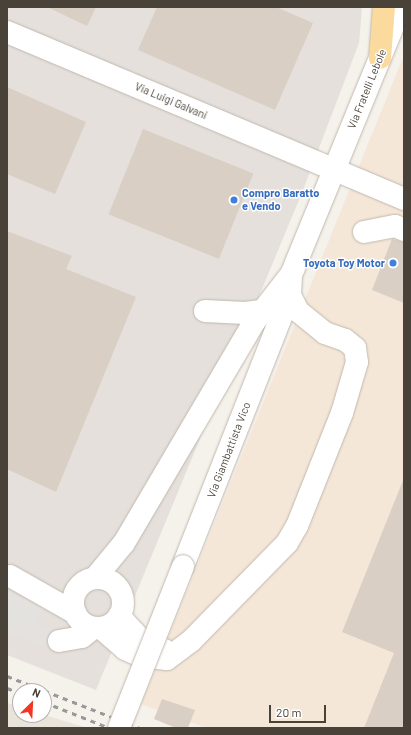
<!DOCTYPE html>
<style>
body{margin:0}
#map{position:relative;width:411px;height:735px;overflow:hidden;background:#f5f1eb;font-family:Barlow,sans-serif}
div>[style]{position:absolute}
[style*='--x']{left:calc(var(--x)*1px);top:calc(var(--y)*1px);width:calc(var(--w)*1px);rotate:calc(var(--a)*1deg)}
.residential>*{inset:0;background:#e9e3d9}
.commercial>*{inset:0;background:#f5e7d8}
.industrial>*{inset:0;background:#e5e0dc}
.parking>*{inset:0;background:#e4e2df}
.building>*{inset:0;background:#d9cfc4;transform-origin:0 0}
.roads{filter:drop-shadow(0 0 1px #c0b8ae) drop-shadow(0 0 1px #c0b8ae)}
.minor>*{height:22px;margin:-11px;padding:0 11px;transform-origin:11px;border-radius:11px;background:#fff}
.minor>.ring{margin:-11px;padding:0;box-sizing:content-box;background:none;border:22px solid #fff;border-radius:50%}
.major>*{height:22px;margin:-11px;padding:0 11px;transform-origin:11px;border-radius:11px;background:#fbda9e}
.rail>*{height:3px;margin-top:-1.5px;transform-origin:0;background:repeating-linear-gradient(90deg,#999 0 5px,transparent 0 10px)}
.bridges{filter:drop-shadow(0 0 1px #c0b8ae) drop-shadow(0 0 1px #c0b8ae)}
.minor-bridge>*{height:22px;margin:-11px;padding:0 11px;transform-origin:11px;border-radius:11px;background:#fff}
.dots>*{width:11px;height:11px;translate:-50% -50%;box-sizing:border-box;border:2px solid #fff;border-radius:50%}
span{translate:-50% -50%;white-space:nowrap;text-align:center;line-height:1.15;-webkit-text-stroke:3px #fff;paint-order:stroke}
.street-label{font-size:11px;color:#494239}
.shop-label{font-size:11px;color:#366cbe;font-weight:700}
.left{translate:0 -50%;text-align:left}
.right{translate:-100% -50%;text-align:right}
.frame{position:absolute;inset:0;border:8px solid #494239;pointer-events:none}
.north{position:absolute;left:12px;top:683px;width:40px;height:40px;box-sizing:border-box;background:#fff;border:1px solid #b6b3b0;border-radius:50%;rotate:24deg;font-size:11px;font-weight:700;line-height:16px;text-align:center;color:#494239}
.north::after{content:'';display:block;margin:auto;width:14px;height:18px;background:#f33524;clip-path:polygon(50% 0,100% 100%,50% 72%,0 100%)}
.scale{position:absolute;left:269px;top:705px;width:57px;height:18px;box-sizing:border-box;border:2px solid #494239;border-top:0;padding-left:5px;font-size:12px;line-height:14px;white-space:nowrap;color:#494239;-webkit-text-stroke:3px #fff;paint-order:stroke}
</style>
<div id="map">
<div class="residential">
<i style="clip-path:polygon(7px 703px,20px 707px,20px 715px,44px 715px,88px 728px,7px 728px)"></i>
</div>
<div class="commercial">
<i style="clip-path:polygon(404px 55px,404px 728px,206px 728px,141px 704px)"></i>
</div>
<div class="industrial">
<i style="clip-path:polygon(7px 7px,362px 7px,359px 43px,303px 190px,96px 690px,7px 655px)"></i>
</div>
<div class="parking">
<i style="clip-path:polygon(7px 592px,45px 607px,36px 622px,57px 632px,61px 650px,7px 632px)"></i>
</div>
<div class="building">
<i style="clip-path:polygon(47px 7px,96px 7px,87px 26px)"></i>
<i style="clip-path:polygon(157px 7px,276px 7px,313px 23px,275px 110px,138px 50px)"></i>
<i style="clip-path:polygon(7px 87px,86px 122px,55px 194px,7px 174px)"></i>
<i style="left:143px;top:129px;width:119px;height:92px;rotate:22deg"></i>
<i style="clip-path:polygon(7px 231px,72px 256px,66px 269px,136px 297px,56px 492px,7px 469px)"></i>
<i style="clip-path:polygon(392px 239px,404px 242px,404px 303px,372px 290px)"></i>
<i style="clip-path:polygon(404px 478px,404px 728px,364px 728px,394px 653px,342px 632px)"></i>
<i style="clip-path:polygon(162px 699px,195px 710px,188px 728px,176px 728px,154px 719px)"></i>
</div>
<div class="roads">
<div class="minor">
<i style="--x:7;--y:32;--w:431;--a:22.8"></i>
<i style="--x:364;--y:232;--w:32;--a:-11"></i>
<i style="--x:395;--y:226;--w:10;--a:24"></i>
<i style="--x:205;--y:311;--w:40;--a:2.9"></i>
<i style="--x:245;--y:313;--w:17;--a:-7"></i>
<i style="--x:183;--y:566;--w:291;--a:-68.5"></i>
<i style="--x:290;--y:295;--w:20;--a:-87"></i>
<i style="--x:291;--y:275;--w:290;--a:-67.7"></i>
<i style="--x:10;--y:576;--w:75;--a:29.6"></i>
<i class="ring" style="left:73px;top:578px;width:28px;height:28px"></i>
<i style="--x:95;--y:578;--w:45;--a:-50.4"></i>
<i style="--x:124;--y:543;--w:256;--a:-59.5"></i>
<i style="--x:254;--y:322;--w:58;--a:-52"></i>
<i style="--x:119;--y:616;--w:33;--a:47"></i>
<i style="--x:141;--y:640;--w:26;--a:23"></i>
<i style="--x:101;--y:628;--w:32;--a:41"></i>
<i style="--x:125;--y:649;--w:17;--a:24"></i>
<i style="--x:141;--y:656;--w:26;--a:7"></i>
<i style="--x:167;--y:659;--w:31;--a:-37"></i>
<i style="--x:192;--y:640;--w:136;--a:-45.6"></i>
<i style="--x:287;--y:543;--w:20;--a:-60"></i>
<i style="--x:297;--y:526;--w:122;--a:-68.3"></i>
<i style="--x:342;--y:413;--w:53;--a:-73.6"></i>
<i style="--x:357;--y:362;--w:14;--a:-98"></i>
<i style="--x:355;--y:348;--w:13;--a:-141"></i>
<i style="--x:345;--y:340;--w:21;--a:-161"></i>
<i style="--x:325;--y:333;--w:35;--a:-141"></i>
<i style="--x:298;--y:311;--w:18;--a:-117"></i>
<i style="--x:59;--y:641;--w:23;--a:-10"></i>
<i style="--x:82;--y:637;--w:14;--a:-39"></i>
</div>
<div class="major">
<i style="--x:380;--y:58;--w:51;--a:-85.5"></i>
</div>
</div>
<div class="rail">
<i style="--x:7;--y:676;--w:143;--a:21.4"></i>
<i style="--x:7;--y:688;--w:14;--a:21"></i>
<i style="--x:44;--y:702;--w:71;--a:21.5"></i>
</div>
<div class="bridges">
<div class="minor-bridge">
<i style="--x:119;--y:728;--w:174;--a:-68.4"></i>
</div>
</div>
<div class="dots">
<i style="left:234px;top:200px;background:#3f7fe0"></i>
<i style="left:393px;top:263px;background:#3f7fe0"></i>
</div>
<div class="street-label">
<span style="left:367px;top:89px;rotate:-68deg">Via Fratelli Lebole</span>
<span style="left:171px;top:101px;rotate:23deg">Via Luigi Galvani</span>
<span style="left:229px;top:450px;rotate:-69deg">Via Giambattista Vico</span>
</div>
<div class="shop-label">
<span class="left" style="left:242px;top:200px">Compro Baratto<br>e Vendo</span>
<span class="right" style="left:385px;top:263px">Toyota Toy Motor</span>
</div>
<div class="frame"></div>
<div class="north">N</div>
<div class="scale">20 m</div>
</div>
